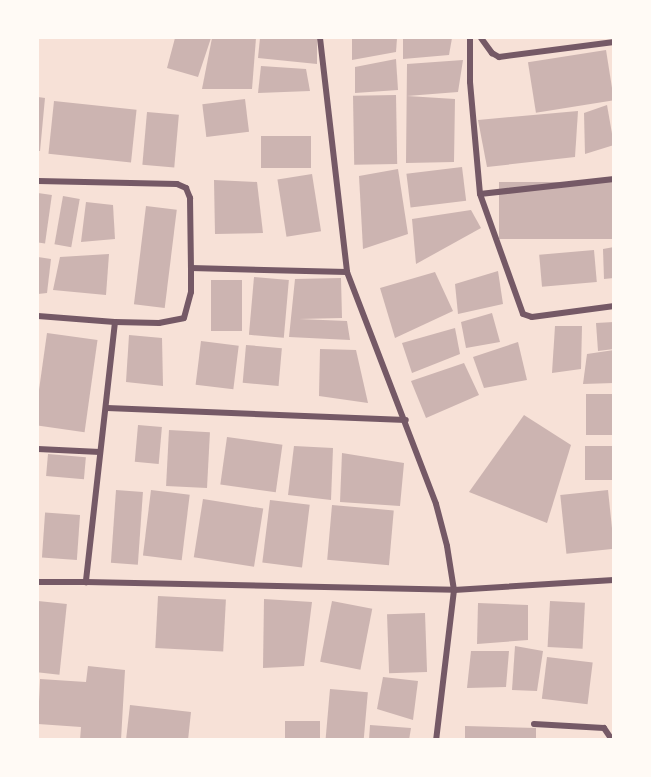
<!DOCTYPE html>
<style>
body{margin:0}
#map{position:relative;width:651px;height:777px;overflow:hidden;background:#f7e1d7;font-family:"Work Sans",sans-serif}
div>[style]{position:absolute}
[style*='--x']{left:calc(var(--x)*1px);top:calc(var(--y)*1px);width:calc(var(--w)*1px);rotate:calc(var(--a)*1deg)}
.building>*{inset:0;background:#ccb4b1;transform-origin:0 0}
.minor>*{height:6px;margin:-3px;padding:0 3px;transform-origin:3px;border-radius:3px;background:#755966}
span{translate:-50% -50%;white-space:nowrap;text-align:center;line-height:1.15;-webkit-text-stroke:4.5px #fffaf5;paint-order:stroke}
.frame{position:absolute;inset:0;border:39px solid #fffaf5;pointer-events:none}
</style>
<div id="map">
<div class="building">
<i style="clip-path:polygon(175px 38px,211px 38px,198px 77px,167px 68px)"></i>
<i style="clip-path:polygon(212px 38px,256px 38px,252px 89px,202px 89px)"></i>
<i style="clip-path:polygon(260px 38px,317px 38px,317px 64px,258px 58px)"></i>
<i style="clip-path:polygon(352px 38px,397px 38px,396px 52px,352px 60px)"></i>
<i style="clip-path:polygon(403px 38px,452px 38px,449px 55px,403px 59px)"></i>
<i style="left:606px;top:50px;width:51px;height:79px;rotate:81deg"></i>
<i style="clip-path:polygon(396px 59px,398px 90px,355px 93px,355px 67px)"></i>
<i style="clip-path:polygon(463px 60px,458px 92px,407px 96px,455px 99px,454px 162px,406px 163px,407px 64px)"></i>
<i style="clip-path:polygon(261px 66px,306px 69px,310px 91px,258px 93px)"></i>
<i style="left:396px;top:95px;width:69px;height:43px;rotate:89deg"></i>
<i style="clip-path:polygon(38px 97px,45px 98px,40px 151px,38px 151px)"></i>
<i style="left:245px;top:99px;width:33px;height:43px;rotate:83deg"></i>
<i style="left:54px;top:101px;width:83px;height:53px;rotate:6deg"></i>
<i style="clip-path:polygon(607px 105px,614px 145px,585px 154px,584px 113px)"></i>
<i style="clip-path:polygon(578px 111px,575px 157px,487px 167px,478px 120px)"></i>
<i style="left:147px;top:112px;width:32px;height:53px;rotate:5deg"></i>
<i style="left:261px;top:136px;width:50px;height:32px"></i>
<i style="left:462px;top:167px;width:34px;height:56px;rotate:83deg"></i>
<i style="clip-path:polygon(398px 169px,408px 234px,363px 249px,359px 176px)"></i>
<i style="left:312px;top:174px;width:58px;height:35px;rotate:81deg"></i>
<i style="clip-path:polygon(214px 180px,257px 182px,263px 233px,215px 234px)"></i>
<i style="left:614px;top:182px;width:57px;height:115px;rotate:90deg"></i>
<i style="left:38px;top:193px;width:14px;height:49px;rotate:8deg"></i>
<i style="left:63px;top:196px;width:17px;height:49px;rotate:10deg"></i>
<i style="clip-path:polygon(86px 202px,113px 205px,115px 239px,81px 242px)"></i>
<i style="left:146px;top:206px;width:31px;height:99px;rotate:7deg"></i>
<i style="clip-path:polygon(471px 210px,481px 228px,416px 264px,412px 219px)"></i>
<i style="clip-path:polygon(614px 247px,614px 278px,604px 279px,603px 249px)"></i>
<i style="left:594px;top:250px;width:32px;height:55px;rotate:85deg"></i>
<i style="clip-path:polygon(109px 254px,106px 295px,53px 290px,60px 257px)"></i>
<i style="clip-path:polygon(38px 257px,51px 259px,47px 293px,38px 294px)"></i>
<i style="clip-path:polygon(498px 271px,503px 304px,458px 314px,455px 284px)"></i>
<i style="clip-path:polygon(435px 272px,453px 311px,395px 338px,380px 288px)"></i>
<i style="left:254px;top:277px;width:35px;height:58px;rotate:5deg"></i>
<i style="clip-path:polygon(341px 278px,342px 318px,299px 319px,347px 321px,350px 340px,289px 337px,295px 279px)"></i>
<i style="left:211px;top:280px;width:31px;height:51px"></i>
<i style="clip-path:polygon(492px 313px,500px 342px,466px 348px,461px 322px)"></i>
<i style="clip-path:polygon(614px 322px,614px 349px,598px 351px,596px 323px)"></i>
<i style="clip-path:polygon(555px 326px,582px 326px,581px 369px,552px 373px)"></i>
<i style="clip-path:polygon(455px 328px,460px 354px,412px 373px,402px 343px)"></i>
<i style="left:47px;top:333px;width:51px;height:93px;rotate:8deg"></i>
<i style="clip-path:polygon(129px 335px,162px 338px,163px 386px,126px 382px)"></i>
<i style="left:201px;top:341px;width:38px;height:44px;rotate:7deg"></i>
<i style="clip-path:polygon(518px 342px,527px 380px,484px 388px,473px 357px)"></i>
<i style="left:246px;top:345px;width:36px;height:38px;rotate:5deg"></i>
<i style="clip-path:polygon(320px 349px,356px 350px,368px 403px,319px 396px)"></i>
<i style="clip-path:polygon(614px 350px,614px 383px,583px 384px,587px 354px)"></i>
<i style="clip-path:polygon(464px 363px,479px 395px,426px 418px,411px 381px)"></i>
<i style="left:614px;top:394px;width:41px;height:28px;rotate:90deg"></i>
<i style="clip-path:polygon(524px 415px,571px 445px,547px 523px,469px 492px)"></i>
<i style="left:138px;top:425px;width:24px;height:37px;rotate:5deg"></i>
<i style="left:169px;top:430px;width:41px;height:56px;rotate:3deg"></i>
<i style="left:227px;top:437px;width:56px;height:48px;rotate:8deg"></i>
<i style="clip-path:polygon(294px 446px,333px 448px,331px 500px,288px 495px)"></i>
<i style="left:585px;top:446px;width:29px;height:34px"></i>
<i style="clip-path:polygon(342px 453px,404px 463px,400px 506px,340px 502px)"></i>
<i style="left:48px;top:454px;width:38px;height:22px;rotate:5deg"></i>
<i style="left:116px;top:490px;width:27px;height:73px;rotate:4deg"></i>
<i style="left:151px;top:490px;width:39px;height:66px;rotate:7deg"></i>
<i style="left:608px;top:490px;width:59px;height:48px;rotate:84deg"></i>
<i style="left:203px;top:499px;width:61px;height:59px;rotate:9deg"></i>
<i style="left:270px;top:500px;width:40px;height:63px;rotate:7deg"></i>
<i style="left:332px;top:505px;width:62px;height:55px;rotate:5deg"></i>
<i style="left:80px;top:515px;width:45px;height:35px;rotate:94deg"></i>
<i style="left:158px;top:596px;width:68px;height:52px;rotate:3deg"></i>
<i style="clip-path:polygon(264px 599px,312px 602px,304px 666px,263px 668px)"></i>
<i style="left:38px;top:601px;width:29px;height:71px;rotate:6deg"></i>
<i style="left:332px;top:601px;width:41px;height:62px;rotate:11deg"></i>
<i style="left:550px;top:601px;width:35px;height:46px;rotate:3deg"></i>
<i style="clip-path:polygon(478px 603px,528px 605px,528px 640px,477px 644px)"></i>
<i style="left:425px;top:613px;width:59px;height:38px;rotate:88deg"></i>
<i style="clip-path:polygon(515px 646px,543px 651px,537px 691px,512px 690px)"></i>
<i style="clip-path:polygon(471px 651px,509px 651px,506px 687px,467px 688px)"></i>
<i style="left:547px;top:657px;width:46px;height:42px;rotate:7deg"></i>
<i style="clip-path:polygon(88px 666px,125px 670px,121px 740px,80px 740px,81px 727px,38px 724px,40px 679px,86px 682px)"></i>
<i style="clip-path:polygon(383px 677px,418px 681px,413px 720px,377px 709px)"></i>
<i style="left:330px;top:689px;width:38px;height:51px;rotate:5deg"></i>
<i style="clip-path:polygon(130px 705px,191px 712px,188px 740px,126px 740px)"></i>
<i style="left:285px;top:721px;width:35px;height:19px"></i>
<i style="clip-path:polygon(370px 725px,411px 728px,409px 740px,369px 740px)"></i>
<i style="clip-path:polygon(465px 726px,536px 728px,536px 740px,465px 740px)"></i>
</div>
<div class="minor">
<i style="--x:320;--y:38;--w:236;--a:83.4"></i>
<i style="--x:347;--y:272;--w:248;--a:69"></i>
<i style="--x:436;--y:504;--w:43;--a:75.3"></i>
<i style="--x:447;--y:546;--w:45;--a:81"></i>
<i style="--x:454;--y:590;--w:151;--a:96.8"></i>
<i style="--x:470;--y:38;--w:44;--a:90"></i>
<i style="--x:470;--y:82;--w:112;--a:84.9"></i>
<i style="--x:480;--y:194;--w:135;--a:-6.4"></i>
<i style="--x:481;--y:38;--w:19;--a:54"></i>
<i style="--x:492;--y:53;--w:8;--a:30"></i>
<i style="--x:499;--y:57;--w:116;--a:-7.4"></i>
<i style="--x:38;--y:181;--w:139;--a:1.2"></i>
<i style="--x:177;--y:184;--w:10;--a:24"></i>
<i style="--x:186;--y:188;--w:11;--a:68"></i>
<i style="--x:190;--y:198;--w:70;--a:89.2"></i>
<i style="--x:191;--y:268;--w:156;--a:1.5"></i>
<i style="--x:480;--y:194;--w:127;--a:70.3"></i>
<i style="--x:523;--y:314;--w:9;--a:18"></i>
<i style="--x:532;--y:317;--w:83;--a:-7.6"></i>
<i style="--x:38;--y:316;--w:77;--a:4.5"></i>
<i style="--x:115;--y:322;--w:262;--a:96.4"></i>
<i style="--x:86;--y:582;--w:48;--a:180"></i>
<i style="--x:115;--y:322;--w:44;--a:1.3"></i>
<i style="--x:159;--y:323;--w:25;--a:-11"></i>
<i style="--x:184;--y:318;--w:27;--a:-75"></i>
<i style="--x:191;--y:292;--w:24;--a:-90"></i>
<i style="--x:107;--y:408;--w:299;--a:2.3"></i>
<i style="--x:38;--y:449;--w:62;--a:2.8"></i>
<i style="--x:86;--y:582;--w:368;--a:1.2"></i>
<i style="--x:454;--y:590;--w:160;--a:-3.6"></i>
<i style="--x:534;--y:724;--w:70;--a:3.3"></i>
<i style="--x:604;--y:728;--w:14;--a:56"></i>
</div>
<div class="frame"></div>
</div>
